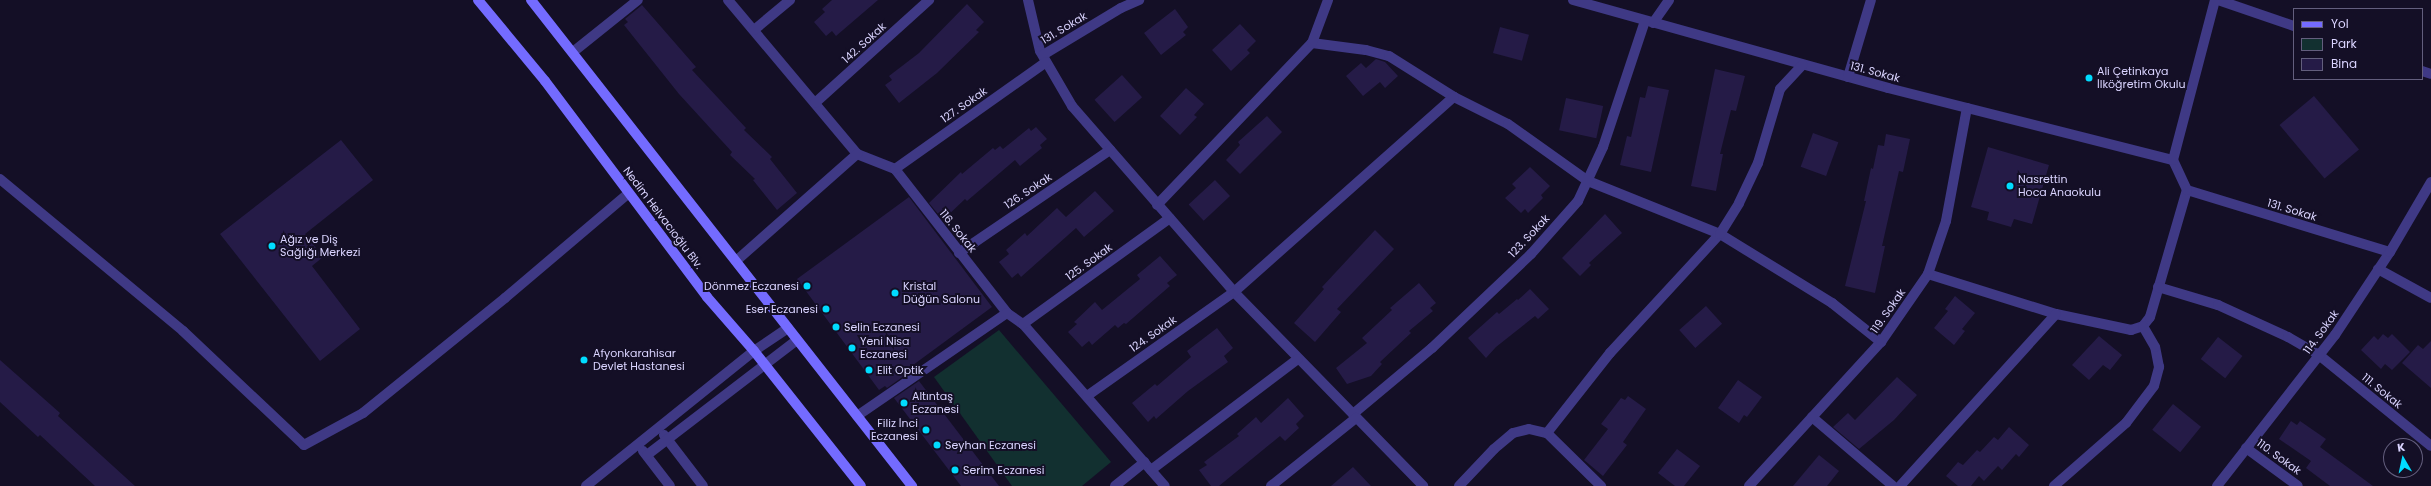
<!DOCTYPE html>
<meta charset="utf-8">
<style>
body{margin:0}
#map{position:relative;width:2431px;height:486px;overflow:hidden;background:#140f26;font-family:Poppins,sans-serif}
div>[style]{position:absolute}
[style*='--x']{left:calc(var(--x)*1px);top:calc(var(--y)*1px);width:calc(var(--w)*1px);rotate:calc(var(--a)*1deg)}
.green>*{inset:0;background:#123030}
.building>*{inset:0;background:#251b47;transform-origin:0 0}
.lane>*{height:10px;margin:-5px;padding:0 5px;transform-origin:5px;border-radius:5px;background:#3f3985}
.street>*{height:10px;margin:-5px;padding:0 5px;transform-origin:5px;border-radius:5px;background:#3f3985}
.secondary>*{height:10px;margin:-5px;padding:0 5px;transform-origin:5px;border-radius:5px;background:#746bff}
.dots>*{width:11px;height:11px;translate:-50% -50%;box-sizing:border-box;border:2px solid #140f26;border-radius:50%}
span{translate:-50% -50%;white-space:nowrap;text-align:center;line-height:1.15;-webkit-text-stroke:4px #140f26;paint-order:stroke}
.street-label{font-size:11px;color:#dad4ff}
.poi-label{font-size:11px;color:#dad4ff}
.left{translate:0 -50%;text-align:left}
.right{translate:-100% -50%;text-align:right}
.legend{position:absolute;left:2293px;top:8px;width:130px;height:72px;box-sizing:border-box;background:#140f26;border:1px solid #635e7d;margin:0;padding:5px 7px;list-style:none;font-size:12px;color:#dad4ff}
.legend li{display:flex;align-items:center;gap:8px;height:20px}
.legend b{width:20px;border:1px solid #635e7d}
.north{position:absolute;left:2383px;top:438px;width:40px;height:40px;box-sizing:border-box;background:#140f26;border:1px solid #635e7d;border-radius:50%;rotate:351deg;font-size:11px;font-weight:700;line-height:16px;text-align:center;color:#dad4ff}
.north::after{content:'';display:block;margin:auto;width:14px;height:18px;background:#00dcff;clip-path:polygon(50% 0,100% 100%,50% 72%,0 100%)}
</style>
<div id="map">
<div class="green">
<i style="clip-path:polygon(999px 330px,1111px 462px,1082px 486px,1012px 486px,934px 377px)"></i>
</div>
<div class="building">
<i style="clip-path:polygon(832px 0,878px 0,836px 36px,832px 31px,826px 36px,814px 22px,825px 12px,822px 9px)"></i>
<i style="clip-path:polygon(967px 4px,984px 22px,976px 30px,979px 32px,937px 73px,899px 103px,885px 85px,892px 80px,889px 76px,919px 53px)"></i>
<i style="clip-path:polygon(642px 5px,696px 67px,692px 70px,746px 128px,744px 130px,772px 157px,770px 159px,797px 193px,777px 210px,753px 180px,755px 179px,730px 155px,732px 152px,679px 94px,624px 25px,628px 22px,625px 19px)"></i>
<i style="clip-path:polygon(1175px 9px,1188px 27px,1183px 32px,1186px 35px,1161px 55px,1144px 33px)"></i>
<i style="clip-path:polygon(1240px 24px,1256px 41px,1247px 50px,1250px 53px,1231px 71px,1212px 50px)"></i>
<i style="left:1500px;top:27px;width:30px;height:27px;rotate:15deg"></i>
<i style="clip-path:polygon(1376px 59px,1385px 62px,1398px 76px,1385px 88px,1380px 82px,1363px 96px,1346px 76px,1361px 63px,1366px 68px)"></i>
<i style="clip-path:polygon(1715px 69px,1745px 76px,1736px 111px,1731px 110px,1720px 154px,1723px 154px,1716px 191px,1691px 186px)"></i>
<i style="left:1122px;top:75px;width:30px;height:37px;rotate:48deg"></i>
<i style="clip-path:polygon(1648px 86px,1669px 90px,1651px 172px,1620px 165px,1627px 136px,1631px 137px,1640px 97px,1645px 98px)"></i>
<i style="clip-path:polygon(1186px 88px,1204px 104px,1194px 115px,1197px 117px,1180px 135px,1160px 116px)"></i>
<i style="left:2314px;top:96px;width:70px;height:45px;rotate:50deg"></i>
<i style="left:1566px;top:98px;width:38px;height:33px;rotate:12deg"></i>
<i style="clip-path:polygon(1267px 116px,1282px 132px,1240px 174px,1226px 160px,1240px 145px,1238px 142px)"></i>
<i style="clip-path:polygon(1036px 127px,1047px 139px,1040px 145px,1042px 148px,1020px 166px,1015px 160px,967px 201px,965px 199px,943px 220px,929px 203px,961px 172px,962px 174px,993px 148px,995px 150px,1000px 146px,1003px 149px,1029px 128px,1031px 131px)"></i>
<i style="left:1813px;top:133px;width:27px;height:36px;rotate:20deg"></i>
<i style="clip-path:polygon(1886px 134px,1910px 139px,1903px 172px,1899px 171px,1882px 246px,1885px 246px,1875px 293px,1845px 286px,1866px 201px,1864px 201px,1871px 168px,1873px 169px,1878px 145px,1884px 146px)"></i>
<i style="clip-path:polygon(341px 140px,373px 180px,305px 234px,323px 257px,312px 266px,360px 329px,320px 361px,220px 234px)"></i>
<i style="clip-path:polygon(1988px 147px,2049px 165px,2032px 224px,2014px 219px,2011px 227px,1987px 220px,1989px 212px,1971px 207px)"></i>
<i style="clip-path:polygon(1530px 167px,1550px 186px,1541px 195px,1543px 198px,1528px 213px,1525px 209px,1521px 213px,1505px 198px,1516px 188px,1512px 184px)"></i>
<i style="left:1215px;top:180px;width:22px;height:36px;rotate:47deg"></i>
<i style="clip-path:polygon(1095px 191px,1114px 211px,1084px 237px,1076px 228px,1021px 277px,1018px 273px,1012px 278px,999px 262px,1009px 254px,1006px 250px,1025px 233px,1027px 236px,1057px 208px,1066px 217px)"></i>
<i style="clip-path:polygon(909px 197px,992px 307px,909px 368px,911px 371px,887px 388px,885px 386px,879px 390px,797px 279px)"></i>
<i style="clip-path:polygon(1605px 214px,1622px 233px,1589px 263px,1591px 265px,1580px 276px,1562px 258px)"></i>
<i style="clip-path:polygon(1375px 230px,1394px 249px,1337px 309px,1341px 312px,1315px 342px,1294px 323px,1324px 289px,1322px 287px)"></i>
<i style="clip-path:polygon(1160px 256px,1177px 275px,1167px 283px,1170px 286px,1126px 324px,1124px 323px,1118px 328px,1115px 325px,1092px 345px,1089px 341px,1082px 347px,1068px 332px,1077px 324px,1074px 322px,1095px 302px,1102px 310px,1140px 279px,1137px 275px)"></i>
<i style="clip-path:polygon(1419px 283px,1436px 303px,1430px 308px,1433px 311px,1409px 331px,1411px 333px,1380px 362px,1382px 364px,1371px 376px,1347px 384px,1336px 368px,1367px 343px,1362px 338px,1392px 310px,1390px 308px)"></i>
<i style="clip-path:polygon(1530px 289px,1549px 309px,1538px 319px,1535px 316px,1496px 347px,1486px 358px,1468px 338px,1497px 312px,1499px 314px,1517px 299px,1518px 300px)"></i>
<i style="clip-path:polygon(1955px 296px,1975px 313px,1962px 329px,1965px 331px,1954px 345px,1934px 328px,1948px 311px,1945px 309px)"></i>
<i style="left:1706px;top:306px;width:24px;height:36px;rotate:48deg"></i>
<i style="clip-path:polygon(1217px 328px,1233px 348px,1224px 356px,1228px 362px,1188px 391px,1156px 419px,1154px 416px,1148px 422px,1132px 403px,1155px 384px,1157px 386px,1191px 357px,1187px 351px)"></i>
<i style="clip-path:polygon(2383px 334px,2388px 338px,2392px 334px,2410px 352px,2392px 370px,2385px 364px,2381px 369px,2361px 350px,2374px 336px,2378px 340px)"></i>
<i style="clip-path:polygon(2099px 336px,2122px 355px,2110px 370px,2103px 365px,2089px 380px,2072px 365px)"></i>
<i style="left:2218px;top:337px;width:31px;height:28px;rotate:38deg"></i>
<i style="clip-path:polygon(2431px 341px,2431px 388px,2402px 363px,2418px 345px,2423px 349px)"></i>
<i style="clip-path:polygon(0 360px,60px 413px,58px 416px,135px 486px,95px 486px,40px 435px,38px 437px,0 402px)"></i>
<i style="clip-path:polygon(1897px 377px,1917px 395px,1894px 420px,1859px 449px,1833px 427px,1848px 413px,1855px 420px)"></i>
<i style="clip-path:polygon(1738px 380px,1762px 397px,1747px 417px,1744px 415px,1739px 423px,1718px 408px)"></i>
<i style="clip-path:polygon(919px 381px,999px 486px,961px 486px,894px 398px)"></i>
<i style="clip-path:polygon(1628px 396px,1646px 409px,1623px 442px,1627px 445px,1603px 476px,1584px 460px,1608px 429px,1601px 424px,1621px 398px,1625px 400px)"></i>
<i style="clip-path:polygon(1288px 398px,1304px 416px,1296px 424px,1299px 428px,1285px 441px,1280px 436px,1219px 486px,1211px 486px,1199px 470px,1207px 465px,1204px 462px,1239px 436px,1237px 434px,1256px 417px,1261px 423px)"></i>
<i style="left:2173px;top:404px;width:36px;height:33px;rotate:39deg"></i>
<i style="clip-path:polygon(2291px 421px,2297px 425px,2300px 421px,2326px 439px,2320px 447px,2373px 486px,2330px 486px,2306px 468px,2311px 461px,2279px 439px)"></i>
<i style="clip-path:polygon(2009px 427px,2029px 445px,2019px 457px,2016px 454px,2002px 470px,1998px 466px,1984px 481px,1979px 476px,1971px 486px,1958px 486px,1946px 476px,1958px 462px,1963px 465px,1977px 450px,1980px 452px,1994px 437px,1998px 440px)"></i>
<i style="clip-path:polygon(1677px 449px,1700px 466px,1684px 486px,1675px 486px,1658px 473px)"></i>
<i style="clip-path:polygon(1819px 455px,1839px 471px,1827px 486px,1793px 486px)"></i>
<i style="clip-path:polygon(1353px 467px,1371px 486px,1331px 486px)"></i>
</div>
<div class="lane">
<i style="--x:664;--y:435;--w:64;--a:52.6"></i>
<i style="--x:643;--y:451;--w:44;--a:52.4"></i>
<i style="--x:647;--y:455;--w:189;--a:-37.5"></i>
<i style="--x:586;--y:486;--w:216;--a:-38.8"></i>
<i style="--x:754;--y:351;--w:41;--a:-34.1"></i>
</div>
<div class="street">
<i style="--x:728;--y:0;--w:201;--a:50"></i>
<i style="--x:857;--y:154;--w:41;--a:21.5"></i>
<i style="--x:895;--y:169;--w:182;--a:52.1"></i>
<i style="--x:1007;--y:313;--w:19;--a:35"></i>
<i style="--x:1023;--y:324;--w:215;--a:48.8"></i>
<i style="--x:1028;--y:0;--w:52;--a:76.8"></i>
<i style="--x:1040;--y:51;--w:64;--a:59.8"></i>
<i style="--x:1072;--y:106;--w:247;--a:48.9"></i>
<i style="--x:1234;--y:292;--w:271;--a:45.7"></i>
<i style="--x:1573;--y:0;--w:327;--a:15.6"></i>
<i style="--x:1888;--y:88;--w:294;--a:14.2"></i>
<i style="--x:2218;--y:0;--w:80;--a:18.9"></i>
<i style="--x:1653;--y:23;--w:28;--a:-55"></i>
<i style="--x:754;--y:30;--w:47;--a:-39.8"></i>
<i style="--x:1312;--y:43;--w:54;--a:7.4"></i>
<i style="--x:1366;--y:50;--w:24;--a:15"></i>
<i style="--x:1389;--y:56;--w:77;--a:32.2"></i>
<i style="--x:1454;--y:97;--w:60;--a:26.6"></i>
<i style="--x:1508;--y:124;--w:98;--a:35.5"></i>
<i style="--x:1588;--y:181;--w:142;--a:21.9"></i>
<i style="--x:1720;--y:234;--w:132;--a:31.6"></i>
<i style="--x:1832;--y:303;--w:63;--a:38.5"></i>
<i style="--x:573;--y:52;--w:83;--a:-38.7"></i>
<i style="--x:1043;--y:55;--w:91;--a:-31.1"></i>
<i style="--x:1121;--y:8;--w:20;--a:-24"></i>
<i style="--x:2422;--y:71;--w:9;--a:18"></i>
<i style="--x:1848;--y:77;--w:80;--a:-73.4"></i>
<i style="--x:815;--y:103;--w:154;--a:-42.1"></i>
<i style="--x:895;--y:169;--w:185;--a:-35.3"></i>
<i style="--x:0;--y:179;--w:238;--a:39.7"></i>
<i style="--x:183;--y:331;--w:166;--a:43.3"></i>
<i style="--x:304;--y:445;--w:67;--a:-28.5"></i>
<i style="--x:363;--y:413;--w:183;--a:-39"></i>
<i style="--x:505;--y:298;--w:162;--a:-40.3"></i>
<i style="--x:2187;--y:190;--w:212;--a:17"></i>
<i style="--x:1157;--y:205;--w:224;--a:-46.3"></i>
<i style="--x:1312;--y:43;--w:46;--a:-69.6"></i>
<i style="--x:959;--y:253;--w:183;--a:-34.3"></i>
<i style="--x:736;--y:261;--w:162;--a:-41.5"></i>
<i style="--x:2378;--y:269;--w:60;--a:28.7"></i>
<i style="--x:1928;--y:274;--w:134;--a:17.4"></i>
<i style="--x:2056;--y:314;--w:77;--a:12"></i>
<i style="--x:2131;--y:330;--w:13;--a:-18"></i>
<i style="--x:2143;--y:326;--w:11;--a:-52"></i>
<i style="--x:2150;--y:317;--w:132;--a:-73.8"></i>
<i style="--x:2187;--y:190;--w:33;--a:-115"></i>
<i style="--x:2173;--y:160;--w:165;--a:-75.3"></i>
<i style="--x:2158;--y:287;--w:63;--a:16.7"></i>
<i style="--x:2218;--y:305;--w:77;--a:24.6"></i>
<i style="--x:2288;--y:337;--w:36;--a:30"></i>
<i style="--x:2319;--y:355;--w:144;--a:39.1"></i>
<i style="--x:1023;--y:324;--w:181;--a:-35.8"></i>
<i style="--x:1087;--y:396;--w:180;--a:-35.3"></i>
<i style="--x:1234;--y:292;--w:294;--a:-41.6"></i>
<i style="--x:1353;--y:414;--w:103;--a:-39.9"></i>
<i style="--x:1432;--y:348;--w:137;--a:-43.5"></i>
<i style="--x:1531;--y:254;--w:71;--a:-48.4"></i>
<i style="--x:1578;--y:201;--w:60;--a:-65.2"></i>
<i style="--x:1603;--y:147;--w:133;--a:-71.6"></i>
<i style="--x:857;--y:416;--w:182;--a:-34.5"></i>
<i style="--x:1812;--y:417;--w:106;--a:40.4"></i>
<i style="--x:1547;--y:433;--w:102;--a:-51.8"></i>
<i style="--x:1610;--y:353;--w:162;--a:-47.3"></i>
<i style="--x:1720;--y:234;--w:36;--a:-58"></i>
<i style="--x:1739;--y:203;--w:44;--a:-64.6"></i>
<i style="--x:1758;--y:163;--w:77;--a:-73.4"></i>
<i style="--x:1780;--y:89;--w:33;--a:-47"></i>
<i style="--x:2246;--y:448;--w:64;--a:36.2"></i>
<i style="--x:1151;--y:470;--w:184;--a:-37.1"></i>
<i style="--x:1115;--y:486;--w:38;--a:-39"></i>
<i style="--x:1271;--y:486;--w:109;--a:-38.7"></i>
<i style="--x:1459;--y:486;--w:51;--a:-46.6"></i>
<i style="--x:1494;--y:449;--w:25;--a:-40"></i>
<i style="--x:1513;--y:433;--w:16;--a:-14"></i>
<i style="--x:1529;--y:429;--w:18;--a:13"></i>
<i style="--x:1547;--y:433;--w:76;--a:44.5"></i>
<i style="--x:1749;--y:486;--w:195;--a:-47.5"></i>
<i style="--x:1881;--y:342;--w:83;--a:-55.3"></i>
<i style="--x:1928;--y:274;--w:56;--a:-71.2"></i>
<i style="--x:1946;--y:221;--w:115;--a:-79.5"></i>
<i style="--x:1900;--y:486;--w:232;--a:-47.8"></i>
<i style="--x:2054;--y:486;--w:96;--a:-41.2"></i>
<i style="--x:2126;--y:423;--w:46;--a:-52.9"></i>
<i style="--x:2154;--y:386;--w:20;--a:-75"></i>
<i style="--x:2159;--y:367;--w:20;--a:-101"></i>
<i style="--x:2155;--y:347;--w:24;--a:-120"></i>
<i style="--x:2217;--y:486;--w:192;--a:-52"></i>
<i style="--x:2335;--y:335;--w:100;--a:-56.5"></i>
<i style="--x:2390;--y:252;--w:81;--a:-59.6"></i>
</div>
<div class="secondary">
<i style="--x:478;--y:0;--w:105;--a:50.4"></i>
<i style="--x:545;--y:81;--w:270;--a:53.1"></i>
<i style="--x:707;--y:297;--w:72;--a:49"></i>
<i style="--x:754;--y:351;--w:172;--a:51.6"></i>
<i style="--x:531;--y:0;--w:618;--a:51.91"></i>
</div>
<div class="dots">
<i style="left:2089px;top:78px;background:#00dcff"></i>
<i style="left:2010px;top:186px;background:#00dcff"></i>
<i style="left:272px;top:246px;background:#00dcff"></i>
<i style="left:807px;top:286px;background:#00dcff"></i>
<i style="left:895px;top:293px;background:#00dcff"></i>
<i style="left:826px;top:309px;background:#00dcff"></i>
<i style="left:836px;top:327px;background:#00dcff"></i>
<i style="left:852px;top:348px;background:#00dcff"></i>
<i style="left:584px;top:360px;background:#00dcff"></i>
<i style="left:869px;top:370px;background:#00dcff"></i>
<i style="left:904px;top:403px;background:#00dcff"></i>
<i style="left:926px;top:430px;background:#00dcff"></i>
<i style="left:937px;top:445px;background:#00dcff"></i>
<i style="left:955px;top:470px;background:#00dcff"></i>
</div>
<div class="street-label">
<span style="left:1064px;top:28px;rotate:-31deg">131. Sokak</span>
<span style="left:864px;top:43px;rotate:-42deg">142. Sokak</span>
<span style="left:1875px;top:72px;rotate:15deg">131. Sokak</span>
<span style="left:964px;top:105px;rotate:-35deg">127. Sokak</span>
<span style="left:1028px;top:191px;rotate:-34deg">126. Sokak</span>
<span style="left:2292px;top:210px;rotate:17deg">131. Sokak</span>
<span style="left:663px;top:218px;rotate:53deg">Nedim Helvacıoğlu Blv.</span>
<span style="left:958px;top:231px;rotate:51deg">116. Sokak</span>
<span style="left:1529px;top:236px;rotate:-47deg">123. Sokak</span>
<span style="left:1089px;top:262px;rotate:-36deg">125. Sokak</span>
<span style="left:1888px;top:311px;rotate:-55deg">119. Sokak</span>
<span style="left:2321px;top:332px;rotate:-54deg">114. Sokak</span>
<span style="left:1153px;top:334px;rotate:-35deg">124. Sokak</span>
<span style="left:2382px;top:391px;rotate:39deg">111. Sokak</span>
<span style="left:2279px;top:457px;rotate:36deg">110. Sokak</span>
</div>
<div class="poi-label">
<span class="left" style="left:2097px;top:78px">Ali Çetinkaya<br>İlköğretim Okulu</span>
<span class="left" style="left:2018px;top:186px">Nasrettin<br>Hoca Anaokulu</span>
<span class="left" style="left:280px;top:246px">Ağız ve Diş<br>Sağlığı Merkezi</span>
<span class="right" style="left:799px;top:286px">Dönmez Eczanesi</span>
<span class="left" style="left:903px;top:293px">Kristal<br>Düğün Salonu</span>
<span class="right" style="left:818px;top:309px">Eser Eczanesi</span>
<span class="left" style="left:844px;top:327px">Selin Eczanesi</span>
<span class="left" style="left:860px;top:348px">Yeni Nisa<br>Eczanesi</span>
<span class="left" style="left:593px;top:360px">Afyonkarahisar<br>Devlet Hastanesi</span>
<span class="left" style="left:877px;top:370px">Elit Optik</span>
<span class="left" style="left:912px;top:403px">Altıntaş<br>Eczanesi</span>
<span class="right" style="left:918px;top:430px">Filiz İnci<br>Eczanesi</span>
<span class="left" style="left:945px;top:445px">Seyhan Eczanesi</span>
<span class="left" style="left:963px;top:470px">Serim Eczanesi</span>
</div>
<ul class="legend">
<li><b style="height:5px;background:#746bff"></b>Yol</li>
<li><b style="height:11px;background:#123030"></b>Park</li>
<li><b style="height:11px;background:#251b47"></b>Bina</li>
</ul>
<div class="north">K</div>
</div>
